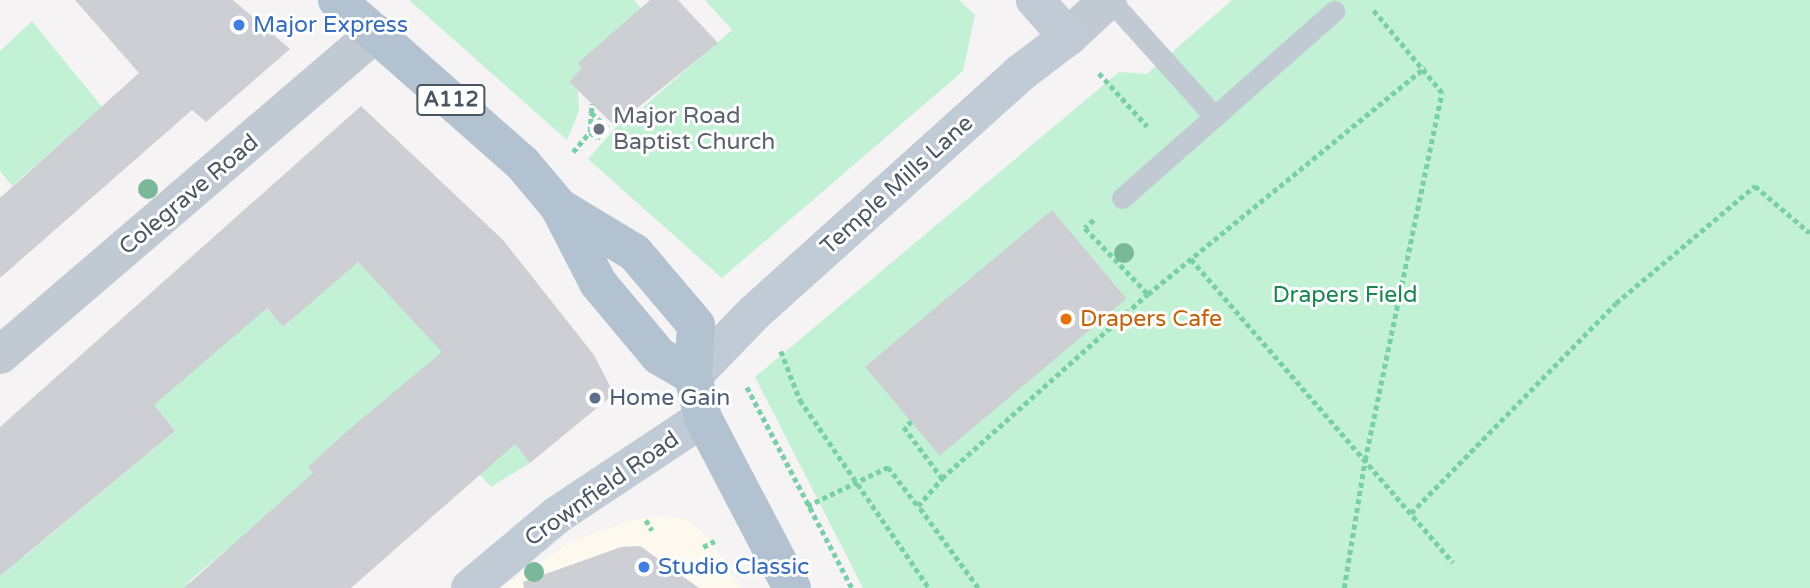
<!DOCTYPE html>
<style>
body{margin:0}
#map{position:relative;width:1810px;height:588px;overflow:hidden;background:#f5f3f3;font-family:"Varela Round",sans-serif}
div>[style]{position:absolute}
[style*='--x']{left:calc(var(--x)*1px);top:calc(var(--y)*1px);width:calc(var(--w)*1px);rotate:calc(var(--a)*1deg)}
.commercial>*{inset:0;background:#fdf9ef}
.green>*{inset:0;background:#c3f1d5}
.building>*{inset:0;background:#cdcfd5;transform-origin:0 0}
.path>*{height:4.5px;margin-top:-2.25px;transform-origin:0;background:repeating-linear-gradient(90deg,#7ad0a6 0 5px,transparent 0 8.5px)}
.lane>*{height:21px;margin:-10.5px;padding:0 10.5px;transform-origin:10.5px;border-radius:10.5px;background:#c1cad2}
.street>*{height:38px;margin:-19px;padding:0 19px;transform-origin:19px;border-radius:19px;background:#c1cad2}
.secondary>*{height:38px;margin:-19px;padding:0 19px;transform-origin:19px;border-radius:19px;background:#c1cbd6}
.primary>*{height:38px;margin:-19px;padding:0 19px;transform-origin:19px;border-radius:19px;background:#b3c2d1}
.trees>*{width:20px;height:20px;margin:-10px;border-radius:50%;background:#7bb799}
.dots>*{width:19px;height:19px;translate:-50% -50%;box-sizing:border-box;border:4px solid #fff;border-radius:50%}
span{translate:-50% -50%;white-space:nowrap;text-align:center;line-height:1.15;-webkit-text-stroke:6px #fff;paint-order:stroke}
.shield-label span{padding:2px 5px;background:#fff;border:2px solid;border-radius:5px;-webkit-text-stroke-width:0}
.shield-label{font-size:21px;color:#4a5661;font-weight:700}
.shop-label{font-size:23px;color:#366cbe}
.left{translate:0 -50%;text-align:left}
.worship-label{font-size:23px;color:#5b616d}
.street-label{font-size:23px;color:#4a5661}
.park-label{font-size:23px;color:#17864f}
.food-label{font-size:23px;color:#c56008}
.service-label{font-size:23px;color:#4e5e75}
</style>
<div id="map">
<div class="commercial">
<i style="clip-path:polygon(662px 516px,686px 519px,708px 536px,740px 588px,501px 588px,570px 542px,635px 519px)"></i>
</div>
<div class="green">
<i style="clip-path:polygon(409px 0,634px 0,641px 8px,569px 82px,578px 91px,579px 111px,567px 140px)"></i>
<i style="clip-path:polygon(705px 0,959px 0,975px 15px,963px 71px,722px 278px,588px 159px,631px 110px,635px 114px,732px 30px)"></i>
<i style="clip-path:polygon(1232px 0,1810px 0,1810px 588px,863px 588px,755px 377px,1119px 72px,1147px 74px)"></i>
<i style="clip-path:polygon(32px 21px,102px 107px,12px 186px,0 171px,0 51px)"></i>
<i style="clip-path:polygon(390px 224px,451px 361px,530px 463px,491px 487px,444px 434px,324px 453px,308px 467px,315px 474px,245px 533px,278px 571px,258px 588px,226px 550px,188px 582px,193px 588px,0 588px,0 576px,13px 565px,0 549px,0 529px,24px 557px,175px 431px,142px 391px,266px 308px,284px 327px)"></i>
</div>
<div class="building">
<i style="clip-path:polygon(75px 0,233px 0,290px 49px,206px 122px,192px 110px,0 278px,0 198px,139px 73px)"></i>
<i style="clip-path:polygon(650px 0,678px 0,718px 43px,615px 126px,569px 82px,582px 68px,578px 63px)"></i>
<i style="clip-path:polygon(361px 106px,503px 240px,594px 355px,614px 394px,530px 463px,515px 444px,351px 588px,184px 588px,313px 473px,308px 467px,345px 433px,442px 352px,358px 262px,283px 327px,267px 308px,154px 405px,175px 431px,0 576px,0 427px)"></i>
<i style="left:1052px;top:210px;width:116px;height:244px;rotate:50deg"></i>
<i style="clip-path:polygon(640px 546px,699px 588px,524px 588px,523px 582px,621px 547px)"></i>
</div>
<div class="path">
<i style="--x:1099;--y:73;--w:72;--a:47.8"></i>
<i style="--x:590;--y:132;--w:19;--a:-87"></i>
<i style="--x:573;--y:152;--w:26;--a:-50"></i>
<i style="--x:590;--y:132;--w:9;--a:41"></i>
<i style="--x:597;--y:138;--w:14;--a:-45"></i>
<i style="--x:607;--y:128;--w:22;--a:-137"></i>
<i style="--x:591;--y:113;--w:9;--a:-84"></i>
<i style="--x:1094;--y:220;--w:12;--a:138"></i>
<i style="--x:1085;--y:228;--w:91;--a:46.3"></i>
<i style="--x:1191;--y:259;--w:401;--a:49.2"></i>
<i style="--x:781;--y:351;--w:53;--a:68.8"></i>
<i style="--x:800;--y:400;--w:228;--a:55.5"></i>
<i style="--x:747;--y:387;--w:227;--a:62.4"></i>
<i style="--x:912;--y:422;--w:9;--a:148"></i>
<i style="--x:904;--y:427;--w:64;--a:53.3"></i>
<i style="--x:807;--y:506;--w:90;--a:-25.7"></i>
<i style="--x:888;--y:467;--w:49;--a:52.4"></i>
<i style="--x:1411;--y:513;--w:293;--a:-45.7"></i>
<i style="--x:1616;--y:303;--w:182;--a:-40.1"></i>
<i style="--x:1755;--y:186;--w:72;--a:40.5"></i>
<i style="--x:646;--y:520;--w:12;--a:59"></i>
<i style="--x:703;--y:547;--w:13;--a:-27"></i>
<i style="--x:978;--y:588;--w:102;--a:-126.2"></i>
<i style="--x:918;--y:506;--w:37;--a:-49"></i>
<i style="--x:942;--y:478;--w:276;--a:-41.8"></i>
<i style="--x:1148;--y:294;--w:358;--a:-39.3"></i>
<i style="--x:1344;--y:588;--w:130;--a:-80.7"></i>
<i style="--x:1365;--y:460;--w:375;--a:-78.2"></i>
<i style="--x:1442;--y:93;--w:109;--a:-129.8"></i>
</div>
<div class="lane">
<i style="--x:1110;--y:0;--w:157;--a:48.1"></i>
<i style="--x:1122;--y:198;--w:283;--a:-41.4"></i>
</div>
<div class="street">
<i style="--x:1068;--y:37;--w:54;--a:-42.8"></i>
<i style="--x:0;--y:355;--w:495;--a:-40.6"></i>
</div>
<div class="secondary">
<i style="--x:693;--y:376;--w:88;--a:-45.9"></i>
<i style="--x:754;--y:313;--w:357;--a:-42"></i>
<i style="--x:1019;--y:74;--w:61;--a:-37.1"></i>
<i style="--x:1068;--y:37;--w:50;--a:-131.7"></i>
<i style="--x:470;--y:588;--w:114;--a:-40"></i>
<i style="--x:557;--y:515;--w:175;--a:-33.6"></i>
</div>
<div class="primary">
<i style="--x:337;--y:0;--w:247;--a:41.4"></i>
<i style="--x:522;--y:163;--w:57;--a:49.9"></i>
<i style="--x:559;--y:207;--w:85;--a:62.8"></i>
<i style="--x:598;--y:283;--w:95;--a:50.1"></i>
<i style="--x:659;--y:356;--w:39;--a:30"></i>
<i style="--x:559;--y:207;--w:89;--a:31.2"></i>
<i style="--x:635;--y:253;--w:94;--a:49.7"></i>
<i style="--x:696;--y:325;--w:51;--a:93.4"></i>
<i style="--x:693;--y:376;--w:43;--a:76.6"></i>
<i style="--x:703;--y:418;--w:192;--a:62.4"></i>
</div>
<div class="trees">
<i style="left:148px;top:189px"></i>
<i style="left:1124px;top:253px"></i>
<i style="left:534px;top:572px"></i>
</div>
<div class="dots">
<i style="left:239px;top:25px;background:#3f7fe0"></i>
<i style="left:599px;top:129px;background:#6b7280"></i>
<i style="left:1066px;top:319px;background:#e8710a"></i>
<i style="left:595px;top:398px;background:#5c6f8a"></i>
<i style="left:644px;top:567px;background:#3f7fe0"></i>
</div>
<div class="shield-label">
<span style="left:451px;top:100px">A112</span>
</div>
<div class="shop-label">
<span class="left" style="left:253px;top:25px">Major Express</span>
<span class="left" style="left:658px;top:567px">Studio Classic</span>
</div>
<div class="worship-label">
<span class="left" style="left:613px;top:129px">Major Road<br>Baptist Church</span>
</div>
<div class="street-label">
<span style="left:897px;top:185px;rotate:-42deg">Temple Mills Lane</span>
<span style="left:189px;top:195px;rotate:-40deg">Colegrave Road</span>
<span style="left:602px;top:489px;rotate:-35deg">Crownfield Road</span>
</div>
<div class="park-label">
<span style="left:1345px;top:295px">Drapers Field</span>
</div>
<div class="food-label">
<span class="left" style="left:1080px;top:319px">Drapers Cafe</span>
</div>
<div class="service-label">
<span class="left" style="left:609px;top:398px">Home Gain</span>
</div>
</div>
